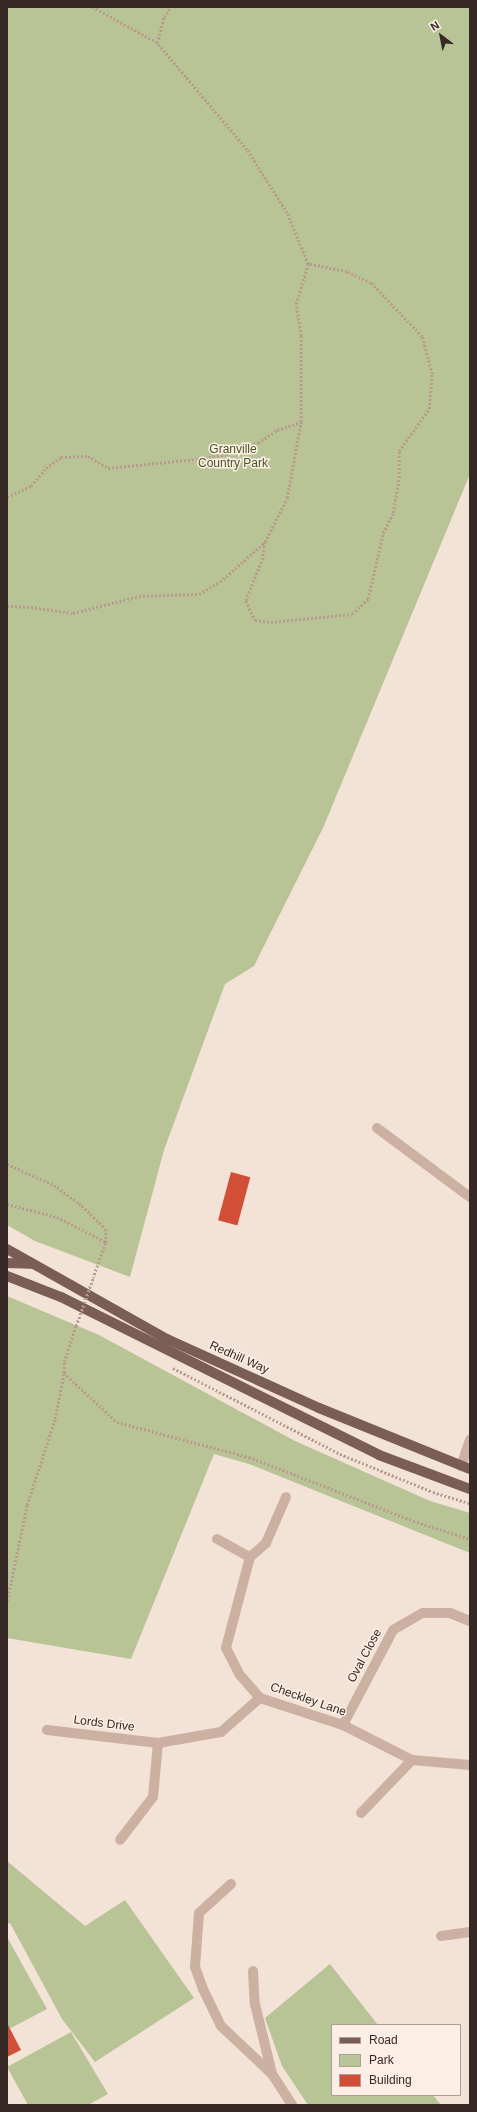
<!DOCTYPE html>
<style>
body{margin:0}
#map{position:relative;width:477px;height:2112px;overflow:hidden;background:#f3e3d7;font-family:Helvetica,sans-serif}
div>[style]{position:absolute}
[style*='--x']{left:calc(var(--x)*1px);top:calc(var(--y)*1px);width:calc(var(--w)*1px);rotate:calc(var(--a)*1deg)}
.green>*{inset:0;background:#b8c396}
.building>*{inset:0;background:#d14e37;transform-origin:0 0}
.path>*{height:2.5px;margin-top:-1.25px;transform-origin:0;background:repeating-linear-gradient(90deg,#b89b8c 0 2px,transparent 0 4px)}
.minor>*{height:10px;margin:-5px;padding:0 5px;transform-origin:5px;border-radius:5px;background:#ccb1a2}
.major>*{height:10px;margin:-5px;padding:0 5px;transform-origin:5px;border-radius:5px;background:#7a5d55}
.path-bridge>*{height:2.5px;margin-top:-1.25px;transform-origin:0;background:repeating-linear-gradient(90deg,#b89b8c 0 2px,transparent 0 4px)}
span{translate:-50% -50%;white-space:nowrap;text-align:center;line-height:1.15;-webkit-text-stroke:3px #fbeee4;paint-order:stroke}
.park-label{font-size:12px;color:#4a5627}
.street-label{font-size:12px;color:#362925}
.frame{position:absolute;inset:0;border:8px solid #362925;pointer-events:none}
.legend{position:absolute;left:331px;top:2024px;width:130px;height:72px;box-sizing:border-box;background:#fbeee4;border:1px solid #ac9f98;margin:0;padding:5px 7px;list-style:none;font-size:12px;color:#362925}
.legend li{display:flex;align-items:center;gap:8px;height:20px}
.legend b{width:20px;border:1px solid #ac9f98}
.north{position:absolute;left:421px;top:16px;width:40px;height:40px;-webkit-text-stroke:3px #fbeee4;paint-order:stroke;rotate:328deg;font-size:11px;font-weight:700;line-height:16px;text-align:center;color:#362925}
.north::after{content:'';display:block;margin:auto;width:14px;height:18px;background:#362925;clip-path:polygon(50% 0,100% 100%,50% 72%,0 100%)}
</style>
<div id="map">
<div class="green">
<i style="clip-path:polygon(7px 7px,470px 7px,470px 474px,323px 828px,254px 966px,225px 984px,164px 1150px,130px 1277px,35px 1241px,7px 1225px)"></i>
<i style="clip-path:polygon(7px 1296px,99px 1335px,295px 1441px,430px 1501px,470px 1513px,470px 1553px,249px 1464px,214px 1454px,131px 1659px,7px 1638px)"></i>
<i style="clip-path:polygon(7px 1861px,85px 1926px,125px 1900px,194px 1998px,95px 2062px,62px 2019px,10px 1923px,7px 1924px)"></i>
<i style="clip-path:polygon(7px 1937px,47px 2009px,7px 2030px)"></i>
<i style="clip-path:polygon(330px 1964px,378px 2025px,332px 2025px,332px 2095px,433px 2095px,441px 2105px,308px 2105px,282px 2066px,265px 2018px)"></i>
<i style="clip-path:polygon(71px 2032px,108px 2094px,88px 2105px,28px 2105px,7px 2067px)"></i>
</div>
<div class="building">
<i style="left:231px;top:1172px;width:20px;height:50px;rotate:15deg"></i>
<i style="clip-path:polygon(7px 2023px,21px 2050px,7px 2057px)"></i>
</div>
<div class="path">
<i style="--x:157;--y:43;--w:27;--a:-75"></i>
<i style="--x:164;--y:17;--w:12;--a:-55"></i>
<i style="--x:7;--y:497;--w:26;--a:-25"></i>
<i style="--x:31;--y:486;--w:23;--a:-50"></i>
<i style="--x:46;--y:468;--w:19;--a:-36"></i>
<i style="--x:61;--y:457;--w:27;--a:-2"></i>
<i style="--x:88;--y:456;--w:23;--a:31"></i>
<i style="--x:108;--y:468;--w:89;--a:-5.8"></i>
<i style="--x:197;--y:459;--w:30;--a:-9"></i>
<i style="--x:227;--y:454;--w:33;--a:-20"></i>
<i style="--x:258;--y:443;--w:23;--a:-34"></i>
<i style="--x:277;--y:430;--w:25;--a:-18"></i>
<i style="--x:265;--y:542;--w:49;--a:-63.4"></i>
<i style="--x:287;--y:498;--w:77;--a:-79.6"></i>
<i style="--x:301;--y:422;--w:86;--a:-90"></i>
<i style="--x:301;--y:336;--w:32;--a:-99"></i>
<i style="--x:296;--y:304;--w:42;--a:-73.3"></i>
<i style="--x:7;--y:606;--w:24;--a:2"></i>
<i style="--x:31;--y:607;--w:42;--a:8.1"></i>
<i style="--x:73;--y:613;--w:68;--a:-14.4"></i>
<i style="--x:139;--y:596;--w:60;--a:-1.9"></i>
<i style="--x:199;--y:594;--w:24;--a:-30"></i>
<i style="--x:220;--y:582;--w:60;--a:-41.6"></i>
<i style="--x:265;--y:542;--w:16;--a:97"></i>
<i style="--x:263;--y:558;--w:46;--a:111.6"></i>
<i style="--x:246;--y:601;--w:21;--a:65"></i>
<i style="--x:255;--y:620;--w:16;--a:7"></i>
<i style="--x:271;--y:622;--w:81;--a:-5.6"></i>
<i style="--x:352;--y:614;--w:22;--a:-43"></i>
<i style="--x:368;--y:599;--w:68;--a:-77.2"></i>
<i style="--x:383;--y:533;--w:22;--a:-63"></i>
<i style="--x:393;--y:513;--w:36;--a:-80"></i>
<i style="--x:399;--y:478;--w:27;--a:-90"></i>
<i style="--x:399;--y:451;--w:52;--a:-54.5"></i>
<i style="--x:429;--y:409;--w:35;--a:-85"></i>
<i style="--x:432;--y:374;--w:38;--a:-105"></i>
<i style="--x:422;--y:337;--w:74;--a:-133.4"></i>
<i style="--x:371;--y:283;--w:26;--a:-155"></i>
<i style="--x:347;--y:272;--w:40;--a:-168"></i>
<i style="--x:308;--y:264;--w:55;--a:-112.4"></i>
<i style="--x:287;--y:213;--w:75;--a:-122.4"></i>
<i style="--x:247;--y:150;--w:140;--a:-130.1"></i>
<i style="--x:157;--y:43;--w:74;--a:-151"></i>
<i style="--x:7;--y:1164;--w:51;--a:24.1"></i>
<i style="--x:54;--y:1185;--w:31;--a:36"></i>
<i style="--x:79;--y:1203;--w:37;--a:44"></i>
<i style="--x:106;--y:1229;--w:14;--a:90"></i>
<i style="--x:106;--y:1243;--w:37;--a:110"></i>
<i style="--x:7;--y:1204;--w:52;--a:14.6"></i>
<i style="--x:57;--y:1217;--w:55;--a:27"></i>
<i style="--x:173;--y:1368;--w:188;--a:27.2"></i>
<i style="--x:340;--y:1454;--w:100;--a:22.2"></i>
<i style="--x:433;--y:1492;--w:39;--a:17"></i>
<i style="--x:64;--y:1373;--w:72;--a:42.8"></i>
<i style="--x:117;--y:1422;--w:137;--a:14.9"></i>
<i style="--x:249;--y:1457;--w:180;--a:21.2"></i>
<i style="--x:417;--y:1522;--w:56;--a:17.8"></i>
<i style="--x:7;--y:1601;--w:98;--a:-78.2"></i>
<i style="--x:27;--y:1505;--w:90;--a:-72"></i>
<i style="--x:55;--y:1419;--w:47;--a:-78.9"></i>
<i style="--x:64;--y:1373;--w:11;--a:-90"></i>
<i style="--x:64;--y:1362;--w:38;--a:-72"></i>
</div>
<div class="minor">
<i style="--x:377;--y:1128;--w:116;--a:36.6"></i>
<i style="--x:461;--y:1466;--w:28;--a:-71"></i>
<i style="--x:217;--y:1539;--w:38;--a:29"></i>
<i style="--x:250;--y:1557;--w:21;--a:-41"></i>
<i style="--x:266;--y:1543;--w:50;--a:-66.5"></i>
<i style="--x:250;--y:1557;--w:94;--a:104.8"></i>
<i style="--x:226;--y:1648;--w:30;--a:63"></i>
<i style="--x:240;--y:1675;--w:30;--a:49"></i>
<i style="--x:260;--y:1698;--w:87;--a:18"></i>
<i style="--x:343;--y:1725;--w:77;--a:26.9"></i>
<i style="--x:412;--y:1760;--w:58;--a:4.9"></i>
<i style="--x:343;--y:1725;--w:107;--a:-62.2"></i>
<i style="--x:393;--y:1630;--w:34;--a:-30"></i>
<i style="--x:423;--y:1613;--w:27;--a:0"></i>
<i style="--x:450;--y:1613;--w:22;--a:22"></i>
<i style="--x:47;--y:1730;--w:112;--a:6.7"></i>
<i style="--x:158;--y:1743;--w:54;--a:95.3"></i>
<i style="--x:153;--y:1797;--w:54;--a:127.5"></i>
<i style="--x:158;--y:1743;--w:64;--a:-9.9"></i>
<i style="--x:221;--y:1732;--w:52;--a:-41.1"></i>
<i style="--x:361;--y:1813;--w:74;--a:-46.1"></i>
<i style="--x:231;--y:1884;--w:43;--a:137.8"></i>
<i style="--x:199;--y:1913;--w:54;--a:94.2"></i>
<i style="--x:195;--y:1967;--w:23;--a:70"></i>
<i style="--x:203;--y:1989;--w:41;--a:64.1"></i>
<i style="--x:221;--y:2026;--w:70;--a:43.3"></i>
<i style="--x:272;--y:2074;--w:37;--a:57"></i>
<i style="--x:441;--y:1936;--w:29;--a:-8"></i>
<i style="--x:253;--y:1971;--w:33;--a:87"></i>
<i style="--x:255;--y:2004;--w:72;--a:76.3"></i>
</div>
<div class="major">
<i style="--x:7;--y:1249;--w:184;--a:29.4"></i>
<i style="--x:167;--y:1339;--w:167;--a:24.4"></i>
<i style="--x:319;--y:1408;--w:163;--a:22"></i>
<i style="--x:7;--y:1263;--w:24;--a:2"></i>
<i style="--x:7;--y:1276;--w:58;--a:21.3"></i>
<i style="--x:61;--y:1297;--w:355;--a:26.4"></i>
<i style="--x:379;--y:1455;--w:97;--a:20.5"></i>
</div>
<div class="path-bridge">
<i style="--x:76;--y:1326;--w:51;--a:-70.5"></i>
</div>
<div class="park-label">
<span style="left:233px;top:457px">Granville<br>Country Park</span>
</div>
<div class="street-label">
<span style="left:239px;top:1358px;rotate:24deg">Redhill Way</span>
<span style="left:365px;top:1656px;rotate:-62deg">Oval Close</span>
<span style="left:308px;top:1700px;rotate:19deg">Checkley Lane</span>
<span style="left:104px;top:1724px;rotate:7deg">Lords Drive</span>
</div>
<div class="frame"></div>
<ul class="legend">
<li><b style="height:5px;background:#7a5d55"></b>Road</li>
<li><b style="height:11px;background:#b8c396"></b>Park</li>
<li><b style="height:11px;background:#d14e37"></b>Building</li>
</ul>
<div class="north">N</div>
</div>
